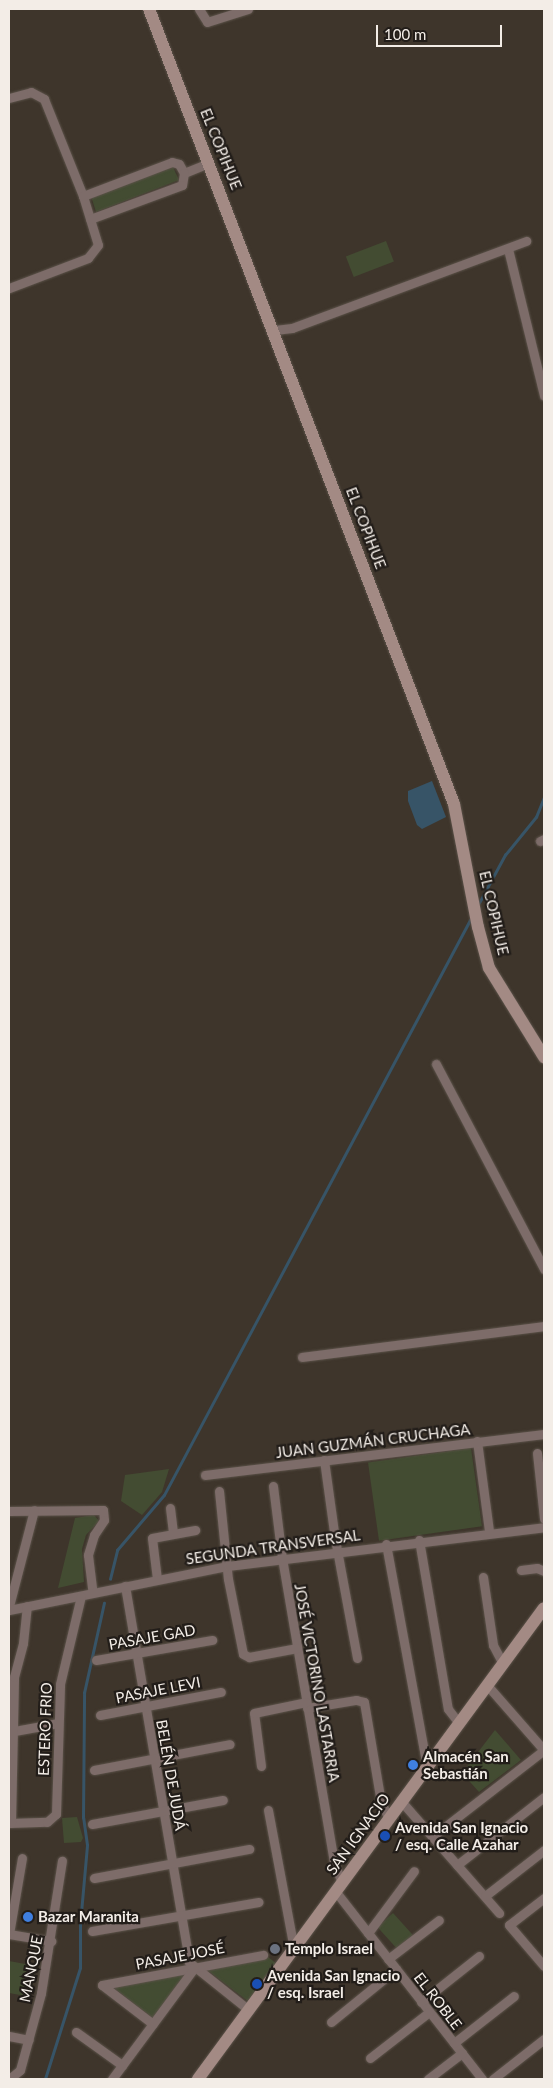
<!DOCTYPE html>
<meta charset="utf-8">
<style>
body{margin:0}
#map{position:relative;width:553px;height:2088px;overflow:hidden;background:#3e352b;font-family:Lato,sans-serif}
div>[style]{position:absolute}
[style*='--x']{left:calc(var(--x)*1px);top:calc(var(--y)*1px);width:calc(var(--w)*1px);rotate:calc(var(--a)*1deg)}
.green>*{inset:0;background:#434c32;transform-origin:0 0}
.water>*{inset:0;background:#375467}
.stream>*{height:2.5px;margin:-1.25px;padding:0 1.25px;transform-origin:1.25px;border-radius:1.25px;background:#375467}
.roads{filter:drop-shadow(0 0 1px #5b5249) drop-shadow(0 0 1px #5b5249)}
.minor>*{height:9px;margin:-4.5px;padding:0 4.5px;transform-origin:4.5px;border-radius:4.5px;background:#7d6c69}
.secondary>*{height:12px;margin:-6px;padding:0 6px;transform-origin:6px;border-radius:6px;background:#a38a84}
.dots>*{width:14px;height:14px;translate:-50% -50%;box-sizing:border-box;border:2px solid #221d19;border-radius:50%}
span{translate:-50% -50%;white-space:nowrap;text-align:center;line-height:1.15;-webkit-text-stroke:4.5px #221d19;paint-order:stroke}
.street-label{font-size:15px;color:#f3ede7}
.poi-label{font-size:15px;color:#f3ede7;font-weight:700}
.left{translate:0 -50%;text-align:left}
.frame{position:absolute;inset:0;border:10px solid #f3ede7;pointer-events:none}
.scale{position:absolute;left:376px;top:25px;width:126px;height:22px;box-sizing:border-box;border:2px solid #f3ede7;border-top:0;padding-left:6px;font-size:15px;line-height:18px;white-space:nowrap;color:#f3ede7;-webkit-text-stroke:4px #221d19;paint-order:stroke}
</style>
<div id="map">
<div class="green">
<i style="clip-path:polygon(173px 167px,179px 180px,96px 212px,91px 196px)"></i>
<i style="left:386px;top:241px;width:22px;height:43px;rotate:69deg"></i>
<i style="left:471px;top:1448px;width:79px;height:104px;rotate:82deg"></i>
<i style="clip-path:polygon(169px 1469px,162px 1492px,142px 1515px,121px 1501px,125px 1475px)"></i>
<i style="clip-path:polygon(94px 1515px,99px 1521px,86px 1535px,82px 1549px,84px 1582px,58px 1588px,75px 1518px)"></i>
<i style="clip-path:polygon(495px 1730px,521px 1760px,479px 1792px,462px 1773px)"></i>
<i style="clip-path:polygon(77px 1817px,83px 1838px,81px 1842px,64px 1843px,62px 1818px)"></i>
<i style="left:393px;top:1913px;width:30px;height:21px;rotate:48deg"></i>
<i style="clip-path:polygon(263px 1953px,277px 1964px,249px 2002px,206px 1969px)"></i>
<i style="clip-path:polygon(9px 1961px,36px 1966px,31px 1997px,9px 1993px)"></i>
<i style="clip-path:polygon(189px 1973px,154px 2019px,110px 1985px)"></i>
</div>
<div class="water">
<i style="clip-path:polygon(432px 781px,446px 817px,422px 829px,417px 825px,408px 801px,408px 791px)"></i>
</div>
<div class="stream">
<i style="--x:479;--y:903;--w:55;--a:-61.6"></i>
<i style="--x:505;--y:855;--w:49;--a:-50.8"></i>
<i style="--x:536;--y:817;--w:22;--a:-68"></i>
<i style="--x:110;--y:1579;--w:30;--a:-76"></i>
<i style="--x:117;--y:1550;--w:72;--a:-49.5"></i>
<i style="--x:164;--y:1495;--w:651;--a:-61.98"></i>
<i style="--x:45;--y:2079;--w:116;--a:-72.5"></i>
<i style="--x:80;--y:1968;--w:44;--a:-90"></i>
<i style="--x:80;--y:1924;--w:79;--a:-84.9"></i>
<i style="--x:87;--y:1845;--w:27;--a:-98"></i>
<i style="--x:83;--y:1818;--w:125;--a:-89.5"></i>
<i style="--x:84;--y:1693;--w:92;--a:-77.5"></i>
</div>
<div class="roads">
<div class="minor">
<i style="--x:199;--y:9;--w:15;--a:58"></i>
<i style="--x:207;--y:22;--w:43;--a:-17.6"></i>
<i style="--x:9;--y:98;--w:23;--a:-15"></i>
<i style="--x:31;--y:92;--w:15;--a:28"></i>
<i style="--x:44;--y:99;--w:105;--a:68.1"></i>
<i style="--x:83;--y:196;--w:51;--a:73"></i>
<i style="--x:98;--y:245;--w:16;--a:128"></i>
<i style="--x:88;--y:258;--w:85;--a:159.2"></i>
<i style="--x:184;--y:173;--w:27;--a:-22"></i>
<i style="--x:83;--y:196;--w:95;--a:-20.9"></i>
<i style="--x:172;--y:162;--w:7;--a:16"></i>
<i style="--x:179;--y:164;--w:10;--a:61"></i>
<i style="--x:184;--y:173;--w:12;--a:99"></i>
<i style="--x:182;--y:185;--w:98;--a:159.7"></i>
<i style="--x:508;--y:249;--w:151;--a:76.2"></i>
<i style="--x:275;--y:330;--w:17;--a:-7"></i>
<i style="--x:292;--y:328;--w:250;--a:-20.4"></i>
<i style="--x:540;--y:841;--w:4;--a:-27"></i>
<i style="--x:436;--y:1064;--w:232;--a:62.2"></i>
<i style="--x:302;--y:1357;--w:244;--a:-7.3"></i>
<i style="--x:477;--y:1441;--w:91;--a:82.4"></i>
<i style="--x:537;--y:1453;--w:66;--a:83.9"></i>
<i style="--x:324;--y:1460;--w:80;--a:82.1"></i>
<i style="--x:335;--y:1539;--w:121;--a:79.5"></i>
<i style="--x:205;--y:1475;--w:341;--a:-6.9"></i>
<i style="--x:273;--y:1486;--w:73;--a:82.9"></i>
<i style="--x:282;--y:1558;--w:309;--a:80.3"></i>
<i style="--x:334;--y:1863;--w:22;--a:68"></i>
<i style="--x:219;--y:1491;--w:88;--a:84.2"></i>
<i style="--x:228;--y:1579;--w:76;--a:78.7"></i>
<i style="--x:243;--y:1654;--w:7;--a:27"></i>
<i style="--x:249;--y:1657;--w:49;--a:-10.6"></i>
<i style="--x:170;--y:1508;--w:25;--a:83"></i>
<i style="--x:9;--y:1511;--w:94;--a:-0.6"></i>
<i style="--x:103;--y:1510;--w:10;--a:84"></i>
<i style="--x:104;--y:1520;--w:18;--a:124"></i>
<i style="--x:94;--y:1535;--w:21;--a:107"></i>
<i style="--x:88;--y:1555;--w:38;--a:83"></i>
<i style="--x:419;--y:1540;--w:171;--a:80.3"></i>
<i style="--x:448;--y:1709;--w:18;--a:52"></i>
<i style="--x:386;--y:1544;--w:228;--a:79.6"></i>
<i style="--x:521;--y:1570;--w:16;--a:-7"></i>
<i style="--x:537;--y:1568;--w:8;--a:23"></i>
<i style="--x:483;--y:1577;--w:69;--a:81.6"></i>
<i style="--x:493;--y:1645;--w:21;--a:62"></i>
<i style="--x:157;--y:1579;--w:41;--a:-97"></i>
<i style="--x:152;--y:1538;--w:44;--a:-10.5"></i>
<i style="--x:125;--y:1586;--w:381;--a:80.3"></i>
<i style="--x:189;--y:1962;--w:77;--a:38.7"></i>
<i style="--x:9;--y:1606;--w:99;--a:-75.4"></i>
<i style="--x:9;--y:1610;--w:223;--a:-11.4"></i>
<i style="--x:228;--y:1566;--w:318;--a:-7"></i>
<i style="--x:96;--y:1660;--w:118;--a:-9.8"></i>
<i style="--x:487;--y:1685;--w:86;--a:48.8"></i>
<i style="--x:307;--y:1708;--w:50;--a:-9.3"></i>
<i style="--x:356;--y:1700;--w:8;--a:14"></i>
<i style="--x:364;--y:1702;--w:101;--a:80.4"></i>
<i style="--x:381;--y:1802;--w:19;--a:65"></i>
<i style="--x:100;--y:1715;--w:123;--a:-10.8"></i>
<i style="--x:9;--y:1732;--w:50;--a:-10.4"></i>
<i style="--x:261;--y:1766;--w:53;--a:-97.5"></i>
<i style="--x:254;--y:1713;--w:53;--a:-11.9"></i>
<i style="--x:94;--y:1770;--w:138;--a:-10.8"></i>
<i style="--x:401;--y:1801;--w:149;--a:48.8"></i>
<i style="--x:268;--y:1810;--w:141;--a:79.4"></i>
<i style="--x:9;--y:1823;--w:38;--a:-2"></i>
<i style="--x:47;--y:1822;--w:12;--a:-42"></i>
<i style="--x:56;--y:1814;--w:130;--a:-88.2"></i>
<i style="--x:60;--y:1684;--w:90;--a:-76.6"></i>
<i style="--x:11;--y:1823;--w:146;--a:-88.8"></i>
<i style="--x:14;--y:1677;--w:35;--a:-75"></i>
<i style="--x:23;--y:1643;--w:37;--a:-84"></i>
<i style="--x:92;--y:1824;--w:133;--a:-10.4"></i>
<i style="--x:433;--y:1836;--w:140;--a:-37.8"></i>
<i style="--x:457;--y:1865;--w:110;--a:-38"></i>
<i style="--x:94;--y:1878;--w:158;--a:-10.6"></i>
<i style="--x:336;--y:1892;--w:237;--a:52"></i>
<i style="--x:485;--y:1896;--w:75;--a:-37.9"></i>
<i style="--x:544;--y:1898;--w:44;--a:142.4"></i>
<i style="--x:509;--y:1925;--w:54;--a:49.5"></i>
<i style="--x:92;--y:1931;--w:169;--a:-9.9"></i>
<i style="--x:368;--y:1933;--w:77;--a:-53.4"></i>
<i style="--x:9;--y:1934;--w:77;--a:-80.3"></i>
<i style="--x:9;--y:1934;--w:43;--a:9.5"></i>
<i style="--x:388;--y:1959;--w:64;--a:-37.4"></i>
<i style="--x:102;--y:1985;--w:164;--a:-10.6"></i>
<i style="--x:102;--y:1985;--w:64;--a:37.4"></i>
<i style="--x:421;--y:2002;--w:74;--a:-38.4"></i>
<i style="--x:331;--y:2022;--w:84;--a:-39.2"></i>
<i style="--x:76;--y:2032;--w:57;--a:35.7"></i>
<i style="--x:9;--y:2036;--w:20;--a:11"></i>
<i style="--x:454;--y:2043;--w:76;--a:-38.1"></i>
<i style="--x:370;--y:2058;--w:75;--a:-37.9"></i>
<i style="--x:9;--y:2079;--w:14;--a:-39"></i>
<i style="--x:20;--y:2070;--w:80;--a:-74.7"></i>
<i style="--x:41;--y:1993;--w:134;--a:-81"></i>
<i style="--x:112;--y:2079;--w:138;--a:-53.5"></i>
<i style="--x:428;--y:2079;--w:43;--a:-37.4"></i>
<i style="--x:493;--y:2079;--w:65;--a:-38.1"></i>
</div>
<div class="secondary">
<i style="--x:149;--y:9;--w:851;--a:69.01"></i>
<i style="--x:454;--y:804;--w:125;--a:79"></i>
<i style="--x:478;--y:927;--w:42;--a:75"></i>
<i style="--x:489;--y:968;--w:105;--a:58.3"></i>
<i style="--x:198;--y:2079;--w:584;--a:-53.7"></i>
</div>
</div>
<div class="dots">
<i style="left:413px;top:1765px;background:#3f7fe0"></i>
<i style="left:385px;top:1836px;background:#1a4fb4"></i>
<i style="left:28px;top:1917px;background:#3f7fe0"></i>
<i style="left:275px;top:1949px;background:#6b7280"></i>
<i style="left:257px;top:1984px;background:#1a4fb4"></i>
</div>
<div class="street-label">
<span style="left:221px;top:149px;rotate:68deg">EL COPIHUE</span>
<span style="left:366px;top:528px;rotate:69deg">EL COPIHUE</span>
<span style="left:494px;top:913px;rotate:77deg">EL COPIHUE</span>
<span style="left:373px;top:1441px;rotate:-7deg">JUAN GUZMÁN CRUCHAGA</span>
<span style="left:273px;top:1547px;rotate:-8deg">SEGUNDA TRANSVERSAL</span>
<span style="left:152px;top:1637px;rotate:-10deg">PASAJE GAD</span>
<span style="left:317px;top:1683px;rotate:80deg">JOSÉ VICTORINO LASTARRIA</span>
<span style="left:158px;top:1690px;rotate:-11deg">PASAJE LEVI</span>
<span style="left:45px;top:1729px;rotate:-88deg">ESTERO FRIO</span>
<span style="left:171px;top:1775px;rotate:80deg">BELÉN DE JUDÁ</span>
<span style="left:358px;top:1834px;rotate:-54deg">SAN IGNACIO</span>
<span style="left:180px;top:1956px;rotate:-11deg">PASAJE JOSÉ</span>
<span style="left:31px;top:1969px;rotate:-79deg">MANQUE</span>
<span style="left:438px;top:2001px;rotate:52deg">EL ROBLE</span>
</div>
<div class="poi-label">
<span class="left" style="left:423px;top:1765px">Almacén San<br>Sebastián</span>
<span class="left" style="left:395px;top:1836px">Avenida San Ignacio<br>/ esq. Calle Azahar</span>
<span class="left" style="left:38px;top:1917px">Bazar Maranita</span>
<span class="left" style="left:285px;top:1949px">Templo Israel</span>
<span class="left" style="left:267px;top:1984px">Avenida San Ignacio<br>/ esq. Israel</span>
</div>
<div class="frame"></div>
<div class="scale">100 m</div>
</div>
